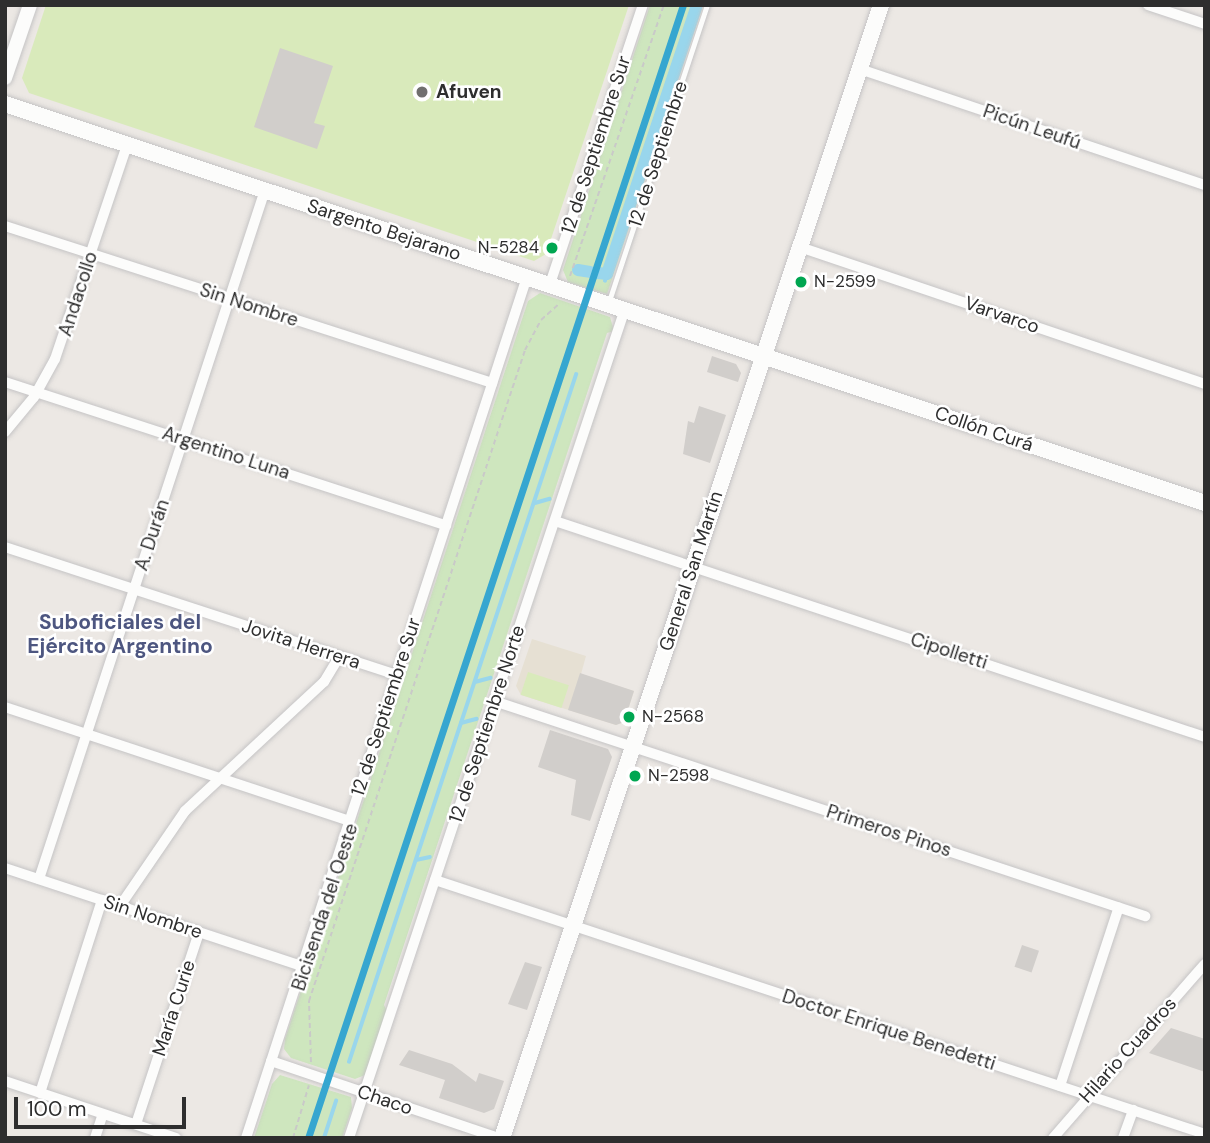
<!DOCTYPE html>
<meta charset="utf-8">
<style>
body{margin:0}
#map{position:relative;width:1210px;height:1143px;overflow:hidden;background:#ece8e4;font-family:"DM Sans",sans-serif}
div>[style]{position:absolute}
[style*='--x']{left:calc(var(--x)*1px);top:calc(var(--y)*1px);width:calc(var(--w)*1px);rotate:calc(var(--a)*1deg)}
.education>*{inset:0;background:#e6e0d3}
.green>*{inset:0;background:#cee6be}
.pitch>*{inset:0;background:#d9eabb;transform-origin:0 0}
.stream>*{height:3.5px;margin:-1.75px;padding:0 1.75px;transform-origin:1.75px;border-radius:1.75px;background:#99d6ec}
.canal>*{height:12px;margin:-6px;padding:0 6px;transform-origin:6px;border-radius:6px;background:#99d6ec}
.building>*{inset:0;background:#d1cecb;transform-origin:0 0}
.path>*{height:2px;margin-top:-1px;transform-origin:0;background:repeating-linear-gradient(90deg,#c9c9c8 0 5px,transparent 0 8.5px)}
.roads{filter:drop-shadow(0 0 2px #c5c4c5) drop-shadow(0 0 2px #c5c4c5)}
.service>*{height:5px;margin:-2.5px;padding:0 2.5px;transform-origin:2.5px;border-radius:2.5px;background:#fcfcfb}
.minor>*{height:10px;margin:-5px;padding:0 5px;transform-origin:5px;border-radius:5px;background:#fcfcfb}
.tertiary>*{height:14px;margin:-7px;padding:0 7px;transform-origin:7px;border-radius:7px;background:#fcfcfb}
.secondary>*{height:16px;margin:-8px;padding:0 8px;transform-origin:8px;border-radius:8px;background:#fcfcfb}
.rail-1>*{height:7px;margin:-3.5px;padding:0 3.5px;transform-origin:3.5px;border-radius:3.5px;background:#36a6d0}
.dots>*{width:19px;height:19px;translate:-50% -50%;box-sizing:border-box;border:4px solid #fff;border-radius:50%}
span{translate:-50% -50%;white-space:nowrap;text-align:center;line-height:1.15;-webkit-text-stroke:5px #fff;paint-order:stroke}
.bus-label{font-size:17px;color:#2e2e2e}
.right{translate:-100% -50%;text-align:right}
.left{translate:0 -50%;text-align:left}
.poi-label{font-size:19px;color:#2e2e2e;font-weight:700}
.street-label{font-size:19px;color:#2e2e2e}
.neighbourhood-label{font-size:21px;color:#4d5680;font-weight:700}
.frame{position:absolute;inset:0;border:7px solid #2e2e2e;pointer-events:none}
.scale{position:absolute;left:14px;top:1097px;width:172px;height:32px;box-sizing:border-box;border:4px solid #2e2e2e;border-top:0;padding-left:9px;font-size:21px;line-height:24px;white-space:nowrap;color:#2e2e2e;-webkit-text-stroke:5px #fff;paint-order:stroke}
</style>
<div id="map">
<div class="education">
<i style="clip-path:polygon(532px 639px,586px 656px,581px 674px,634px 691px,624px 722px,616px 725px,521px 695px,516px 686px)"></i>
</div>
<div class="green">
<i style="clip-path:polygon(650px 5px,703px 5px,607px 294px,568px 282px,563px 270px)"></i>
<i style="clip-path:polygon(540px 293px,610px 317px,614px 331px,607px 333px,384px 1005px,387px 1011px,365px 1075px,355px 1079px,291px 1058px,284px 1049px,285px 1039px,528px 301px)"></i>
<i style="clip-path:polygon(280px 1075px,351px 1097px,352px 1108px,342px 1138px,254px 1138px,272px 1084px)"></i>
</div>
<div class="pitch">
<i style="clip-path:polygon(46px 5px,629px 5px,546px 254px,534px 261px,29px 93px,22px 78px)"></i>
<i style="left:528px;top:672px;width:43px;height:24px;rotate:18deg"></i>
</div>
<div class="stream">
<i style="--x:605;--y:281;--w:7;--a:-74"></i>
<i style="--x:535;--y:503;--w:15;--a:-16"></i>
<i style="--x:475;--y:682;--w:16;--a:-15"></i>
<i style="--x:461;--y:723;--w:16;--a:-15"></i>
<i style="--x:416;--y:860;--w:14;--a:-12"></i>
<i style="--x:349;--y:1062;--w:724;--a:-71.72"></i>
<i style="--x:324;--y:1138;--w:39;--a:-72"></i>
</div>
<div class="canal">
<i style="--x:578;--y:270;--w:12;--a:9"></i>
<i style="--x:598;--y:273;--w:9;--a:6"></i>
<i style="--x:607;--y:274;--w:284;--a:-71.5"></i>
</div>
<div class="building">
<i style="clip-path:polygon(280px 48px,333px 66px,314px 123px,325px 126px,317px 149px,254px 127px)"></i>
<i style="clip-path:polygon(712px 356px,736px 364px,741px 373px,738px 382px,707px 372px)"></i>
<i style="clip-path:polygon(699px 406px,726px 415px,710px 463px,683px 454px,688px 421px,694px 423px)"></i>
<i style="clip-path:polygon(580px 673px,634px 691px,624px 722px,616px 725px,568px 710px)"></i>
<i style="clip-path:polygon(550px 730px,608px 749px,612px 757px,590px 821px,571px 815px,576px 780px,538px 767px)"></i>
<i style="left:1022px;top:945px;width:18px;height:23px;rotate:19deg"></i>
<i style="clip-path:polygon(525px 962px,542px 967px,527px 1010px,508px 1004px)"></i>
<i style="clip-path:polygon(1171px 1028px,1205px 1039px,1205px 1072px,1149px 1053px)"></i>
<i style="clip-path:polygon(409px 1050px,452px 1064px,476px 1082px,479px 1073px,504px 1081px,494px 1109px,484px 1113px,439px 1098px,445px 1080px,399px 1065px)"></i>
</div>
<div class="path">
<i style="--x:570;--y:276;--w:287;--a:-70.9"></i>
<i style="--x:311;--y:1062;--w:61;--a:-91.9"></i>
<i style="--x:309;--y:1001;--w:686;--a:-71.64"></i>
<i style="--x:525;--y:350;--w:34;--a:-62"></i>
<i style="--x:541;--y:320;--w:24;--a:-42"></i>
<i style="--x:293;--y:1138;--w:55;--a:-73.2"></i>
</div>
<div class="roads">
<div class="service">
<i style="--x:609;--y:301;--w:312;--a:-71.7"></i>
</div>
<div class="minor">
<i style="--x:1148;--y:5;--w:60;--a:18.4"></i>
<i style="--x:860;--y:69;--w:364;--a:18.6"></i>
<i style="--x:5;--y:226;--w:512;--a:17.87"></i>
<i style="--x:800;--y:247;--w:428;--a:18.7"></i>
<i style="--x:550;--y:284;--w:294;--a:-71.6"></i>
<i style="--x:5;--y:382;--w:464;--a:18"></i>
<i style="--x:5;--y:432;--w:45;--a:-50.4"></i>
<i style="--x:34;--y:397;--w:43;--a:-61.1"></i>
<i style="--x:55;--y:359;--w:226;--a:-71.4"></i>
<i style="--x:555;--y:521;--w:685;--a:18.38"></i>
<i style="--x:5;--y:547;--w:412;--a:18.1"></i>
<i style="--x:494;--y:701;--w:686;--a:18.28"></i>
<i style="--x:5;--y:707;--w:362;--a:18.3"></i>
<i style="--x:5;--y:868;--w:313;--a:18.3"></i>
<i style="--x:39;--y:879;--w:725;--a:-71.84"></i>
<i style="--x:435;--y:880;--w:811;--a:18.26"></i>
<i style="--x:120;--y:906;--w:115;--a:-55.6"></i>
<i style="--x:185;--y:811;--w:190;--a:-42.9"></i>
<i style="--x:324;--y:682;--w:29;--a:-59"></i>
<i style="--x:271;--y:1061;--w:241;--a:18.7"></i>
<i style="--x:5;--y:1081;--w:180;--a:18.4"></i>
<i style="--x:1060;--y:1086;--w:188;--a:-71.8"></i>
<i style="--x:40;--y:1093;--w:203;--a:-72.2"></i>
<i style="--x:136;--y:1124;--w:202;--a:-71.8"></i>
<i style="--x:95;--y:1138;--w:25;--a:-72"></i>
<i style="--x:246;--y:1138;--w:906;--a:-71.93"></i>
<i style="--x:349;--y:1138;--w:874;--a:-71.59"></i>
<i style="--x:1053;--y:1138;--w:231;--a:-48.9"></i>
<i style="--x:1123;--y:1138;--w:30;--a:-70"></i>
</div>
<div class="tertiary">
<i style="--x:5;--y:78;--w:77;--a:-71.1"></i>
</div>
<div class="secondary">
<i style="--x:5;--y:104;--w:1265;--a:18.39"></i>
<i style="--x:502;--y:1138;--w:1195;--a:-71.5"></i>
</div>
</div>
<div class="rail-1">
<i style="--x:308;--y:1138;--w:1193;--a:-71.69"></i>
</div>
<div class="dots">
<i style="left:422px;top:92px;background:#706f6e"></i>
<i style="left:552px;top:248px;background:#00a651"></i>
<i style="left:801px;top:282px;background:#00a651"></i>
<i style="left:629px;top:717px;background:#00a651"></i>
<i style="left:635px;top:776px;background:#00a651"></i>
</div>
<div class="bus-label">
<span class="right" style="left:539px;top:248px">N-5284</span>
<span class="left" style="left:814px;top:282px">N-2599</span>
<span class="left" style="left:642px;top:717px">N-2568</span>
<span class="left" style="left:648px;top:776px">N-2598</span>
</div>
<div class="poi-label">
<span class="left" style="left:436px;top:92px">Afuven</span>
</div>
<div class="street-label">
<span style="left:1032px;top:127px;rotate:19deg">Picún Leufú</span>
<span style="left:596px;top:145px;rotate:-72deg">12 de Septiembre Sur</span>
<span style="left:658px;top:154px;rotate:-72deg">12 de Septiembre</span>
<span style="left:384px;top:230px;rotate:18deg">Sargento Bejarano</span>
<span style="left:78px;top:294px;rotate:-72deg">Andacollo</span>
<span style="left:249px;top:305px;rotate:18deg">Sin Nombre</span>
<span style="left:1002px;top:315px;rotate:19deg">Varvarco</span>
<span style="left:984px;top:429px;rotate:19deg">Collón Curá</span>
<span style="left:226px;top:453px;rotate:18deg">Argentino Luna</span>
<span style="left:152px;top:535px;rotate:-72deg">A. Durán</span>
<span style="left:691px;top:571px;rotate:-72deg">General San Martín</span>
<span style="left:301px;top:644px;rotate:18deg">Jovita Herrera</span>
<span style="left:949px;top:651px;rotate:18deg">Cipolletti</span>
<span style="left:386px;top:707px;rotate:-72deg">12 de Septiembre Sur</span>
<span style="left:487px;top:724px;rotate:-72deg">12 de Septiembre Norte</span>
<span style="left:889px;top:831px;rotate:18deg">Primeros Pinos</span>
<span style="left:325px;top:907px;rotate:-72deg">Bicisenda del Oeste</span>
<span style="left:153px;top:917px;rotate:18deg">Sin Nombre</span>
<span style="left:174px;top:1008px;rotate:-72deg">María Curie</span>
<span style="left:889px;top:1030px;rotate:18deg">Doctor Enrique Benedetti</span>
<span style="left:1128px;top:1050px;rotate:-48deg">Hilario Cuadros</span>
<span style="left:385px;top:1100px;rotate:19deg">Chaco</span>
</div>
<div class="neighbourhood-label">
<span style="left:120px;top:634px">Suboficiales del<br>Ejército Argentino</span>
</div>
<div class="frame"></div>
<div class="scale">100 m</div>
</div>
